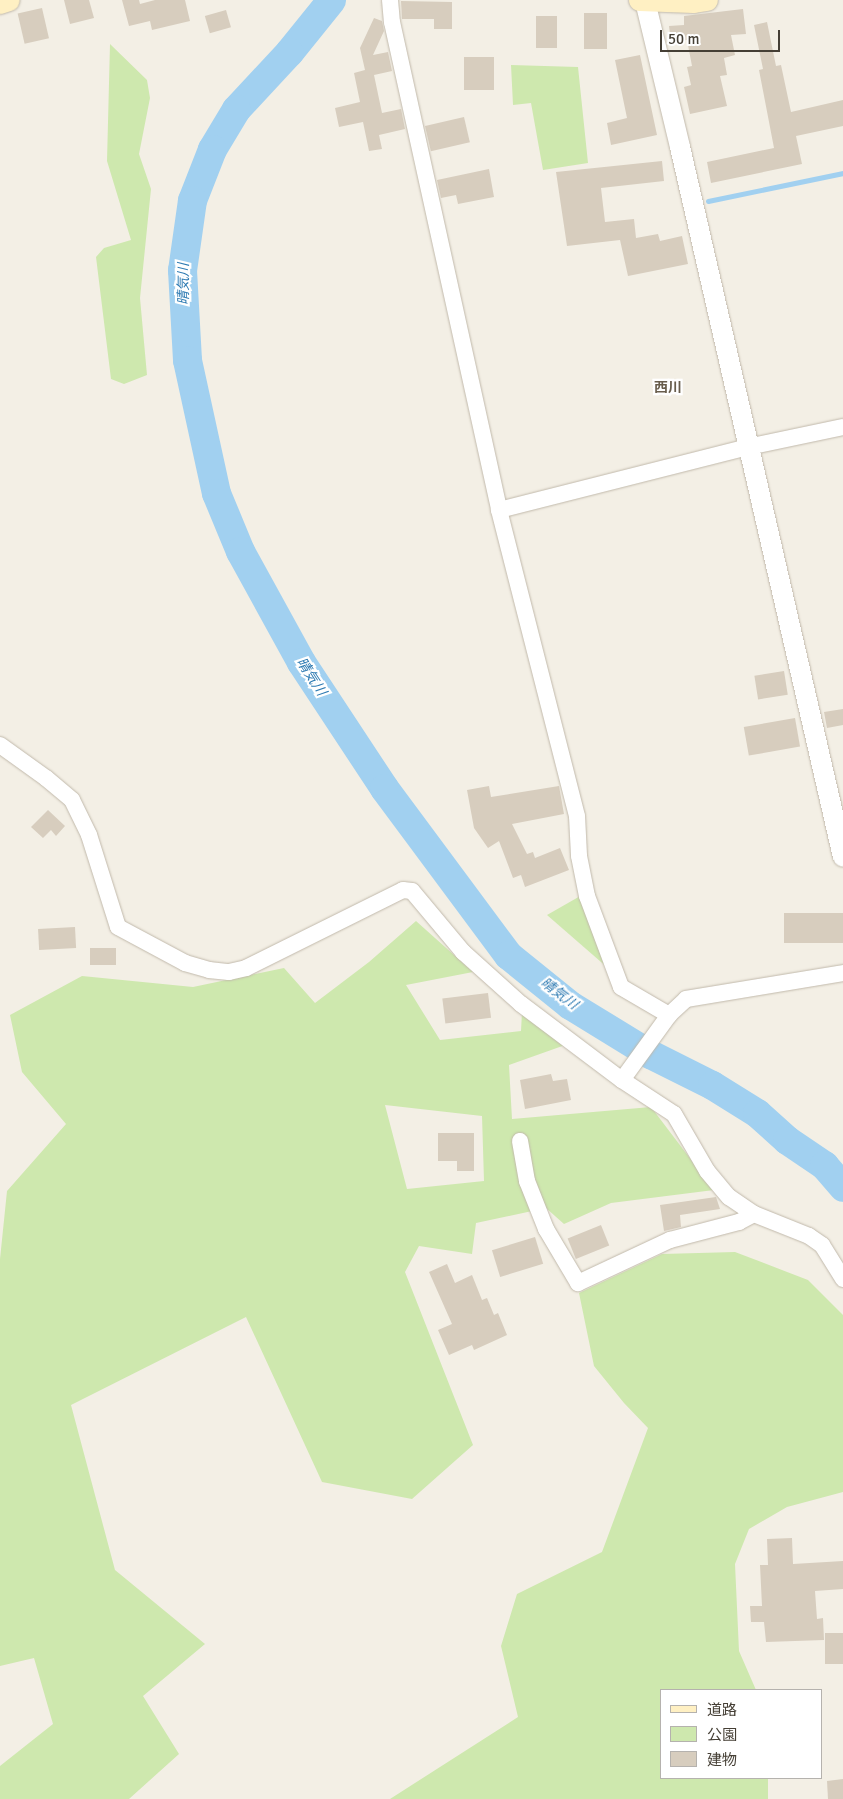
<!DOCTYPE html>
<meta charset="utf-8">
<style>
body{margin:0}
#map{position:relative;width:843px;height:1799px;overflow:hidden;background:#f3efe5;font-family:Signika,"Noto Sans JP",sans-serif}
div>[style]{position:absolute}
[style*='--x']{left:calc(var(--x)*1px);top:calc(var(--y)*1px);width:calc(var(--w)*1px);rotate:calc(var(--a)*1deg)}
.green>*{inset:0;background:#cee8ae}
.stream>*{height:5px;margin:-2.5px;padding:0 2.5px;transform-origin:2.5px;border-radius:2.5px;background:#a1d0f0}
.river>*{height:29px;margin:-14.5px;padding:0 14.5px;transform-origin:14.5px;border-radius:14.5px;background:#a1d0f0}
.building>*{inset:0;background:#d7cdbe;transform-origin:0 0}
.roads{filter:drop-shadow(0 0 1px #c1b9ab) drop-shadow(0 0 1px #c1b9ab)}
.minor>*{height:16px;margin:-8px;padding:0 8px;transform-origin:8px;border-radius:8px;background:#fff}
.tertiary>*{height:20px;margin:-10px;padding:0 10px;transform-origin:10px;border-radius:10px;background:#fff}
.secondary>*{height:22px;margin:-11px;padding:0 11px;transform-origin:11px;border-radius:11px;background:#fff0c3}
span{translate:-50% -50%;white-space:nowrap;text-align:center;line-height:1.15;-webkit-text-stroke:4.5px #fff;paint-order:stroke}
.water-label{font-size:14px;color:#2d7ab2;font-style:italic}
.neighbourhood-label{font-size:14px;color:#685d4c;font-weight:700}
.legend{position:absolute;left:660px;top:1689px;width:162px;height:90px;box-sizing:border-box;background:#fff;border:1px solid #b5b2ae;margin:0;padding:6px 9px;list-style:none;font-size:15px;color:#453f35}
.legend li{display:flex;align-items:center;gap:10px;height:25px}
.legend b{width:25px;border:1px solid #b5b2ae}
.scale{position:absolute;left:660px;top:30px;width:120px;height:22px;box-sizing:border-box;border:2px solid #453f35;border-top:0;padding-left:6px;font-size:15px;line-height:18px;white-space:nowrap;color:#453f35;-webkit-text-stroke:4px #fff;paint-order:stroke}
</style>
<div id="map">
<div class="green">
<i style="clip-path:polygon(110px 44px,147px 80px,150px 98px,139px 154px,151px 189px,140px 298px,147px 375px,124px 384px,111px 379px,96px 257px,104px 248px,131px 240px,107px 161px)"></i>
<i style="clip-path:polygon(511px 65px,578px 67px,588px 163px,543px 170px,531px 103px,513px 105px)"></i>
<i style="clip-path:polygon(589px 891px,624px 982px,547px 915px)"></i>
<i style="clip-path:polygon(evenodd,416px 921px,473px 972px,406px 985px,440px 1040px,521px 1031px,522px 1012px,568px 1044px,509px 1065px,512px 1119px,651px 1107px,714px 1190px,611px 1203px,564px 1224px,546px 1208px,476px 1223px,472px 1254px,419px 1246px,405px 1272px,473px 1445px,412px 1499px,322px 1482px,246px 1317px,71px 1405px,115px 1570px,205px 1644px,143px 1696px,179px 1754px,129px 1799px,0 1799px,0 1766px,53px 1724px,34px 1658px,0 1666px,0 1259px,7px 1191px,66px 1124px,22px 1072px,10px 1015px,82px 976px,193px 987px,284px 968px,315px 1003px,369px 962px,416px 921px,385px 1105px,482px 1116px,484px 1181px,407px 1189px,385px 1105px)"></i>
<i style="clip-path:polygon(735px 1252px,808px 1280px,843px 1315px,843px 1492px,787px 1507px,749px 1529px,735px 1564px,739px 1651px,756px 1690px,662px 1690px,662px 1778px,768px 1778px,768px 1799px,390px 1799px,518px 1717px,501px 1646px,517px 1594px,602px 1552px,648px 1428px,624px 1403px,594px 1366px,579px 1293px,662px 1254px)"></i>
</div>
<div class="stream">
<i style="--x:708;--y:201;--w:138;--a:-11.7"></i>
</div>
<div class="river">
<i style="--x:331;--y:0;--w:67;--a:128.9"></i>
<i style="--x:289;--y:52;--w:78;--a:132.9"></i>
<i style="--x:236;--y:109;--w:47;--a:121"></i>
<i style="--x:212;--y:149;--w:55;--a:111.4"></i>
<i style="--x:192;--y:200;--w:71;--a:98.1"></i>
<i style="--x:182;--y:270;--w:90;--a:86.8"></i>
<i style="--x:187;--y:360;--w:136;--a:77.7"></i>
<i style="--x:216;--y:493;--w:63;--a:67.5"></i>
<i style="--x:240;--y:551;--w:127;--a:61.2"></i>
<i style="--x:301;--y:662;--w:151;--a:56.6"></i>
<i style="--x:384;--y:788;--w:208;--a:53.4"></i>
<i style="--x:508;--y:955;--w:80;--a:38.9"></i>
<i style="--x:570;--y:1005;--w:94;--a:31.5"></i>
<i style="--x:650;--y:1054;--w:69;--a:26.6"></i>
<i style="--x:712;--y:1085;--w:53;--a:31.9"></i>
<i style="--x:757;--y:1113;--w:40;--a:42"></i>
<i style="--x:787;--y:1140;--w:45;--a:34"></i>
<i style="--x:824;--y:1165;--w:29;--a:49"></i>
</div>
<div class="building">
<i style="clip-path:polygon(64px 0,89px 0,94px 18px,70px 24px)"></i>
<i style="clip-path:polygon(122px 0,139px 0,140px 4px,155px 0,185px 0,190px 21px,152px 30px,150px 21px,129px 26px)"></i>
<i style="clip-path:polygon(401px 1px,452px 2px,452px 29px,434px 29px,434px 19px,402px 19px)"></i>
<i style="left:42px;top:8px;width:31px;height:25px;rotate:77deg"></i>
<i style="clip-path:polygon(743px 9px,746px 34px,731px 35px,735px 55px,724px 58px,727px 75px,720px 76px,727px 106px,690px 114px,684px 87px,691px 85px,687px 67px,692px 66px,687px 40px,671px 42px,669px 26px,684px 25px,684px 16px)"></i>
<i style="left:226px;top:10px;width:18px;height:22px;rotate:74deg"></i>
<i style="left:584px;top:13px;width:23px;height:36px"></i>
<i style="left:536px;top:16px;width:21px;height:32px"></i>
<i style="clip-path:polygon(374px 18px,382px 21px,384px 31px,373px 55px,388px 52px,392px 71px,374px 75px,382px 113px,401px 109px,405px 129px,379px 135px,382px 149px,369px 151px,363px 122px,339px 127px,335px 108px,360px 102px,354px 73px,365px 70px,360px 48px)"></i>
<i style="clip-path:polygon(767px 22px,776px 66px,781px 65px,791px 112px,843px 100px,843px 126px,796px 136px,802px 164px,711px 183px,707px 162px,774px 148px,759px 70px,763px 69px,754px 25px)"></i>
<i style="clip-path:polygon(640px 55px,657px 135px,611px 145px,607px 123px,627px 118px,615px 60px)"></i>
<i style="left:464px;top:57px;width:30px;height:33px"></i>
<i style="left:464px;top:117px;width:26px;height:40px;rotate:77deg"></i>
<i style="clip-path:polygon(662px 161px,664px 181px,601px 188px,605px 222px,634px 219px,636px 238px,658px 234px,660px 241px,682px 236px,688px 264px,628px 276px,620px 240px,567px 246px,556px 172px)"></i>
<i style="clip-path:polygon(489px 169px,494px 197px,458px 204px,456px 195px,441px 198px,437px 180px)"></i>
<i style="left:784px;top:671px;width:24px;height:30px;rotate:81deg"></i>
<i style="clip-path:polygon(843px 709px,843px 725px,827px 728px,824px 712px)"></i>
<i style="left:795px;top:718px;width:29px;height:52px;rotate:80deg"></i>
<i style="clip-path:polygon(489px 786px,491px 797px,559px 786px,564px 814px,512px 824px,527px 854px,533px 852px,535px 858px,560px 848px,569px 870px,525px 887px,521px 875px,513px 878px,499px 841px,488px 848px,474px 828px,467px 790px)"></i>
<i style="clip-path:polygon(48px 810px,65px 826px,56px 836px,51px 830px,43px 838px,31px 827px)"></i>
<i style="left:843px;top:913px;width:30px;height:59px;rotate:90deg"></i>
<i style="left:75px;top:927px;width:21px;height:37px;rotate:87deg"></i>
<i style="left:90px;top:948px;width:26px;height:17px"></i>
<i style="left:488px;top:993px;width:25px;height:46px;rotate:83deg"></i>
<i style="clip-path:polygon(551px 1074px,553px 1081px,567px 1079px,571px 1100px,525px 1109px,520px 1080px)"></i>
<i style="clip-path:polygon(438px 1133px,474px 1133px,474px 1171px,457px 1171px,457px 1161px,438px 1161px)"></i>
<i style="clip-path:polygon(716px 1197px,720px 1209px,680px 1215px,681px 1227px,664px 1231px,660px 1205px)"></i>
<i style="left:601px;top:1225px;width:22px;height:36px;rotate:68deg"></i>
<i style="left:535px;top:1237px;width:28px;height:45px;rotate:73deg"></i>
<i style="clip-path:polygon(447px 1264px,455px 1283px,472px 1275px,482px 1300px,487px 1298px,494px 1315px,498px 1313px,507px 1335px,474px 1350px,472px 1345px,449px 1355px,438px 1330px,452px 1324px,429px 1272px)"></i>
<i style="clip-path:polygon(792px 1538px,793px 1564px,843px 1561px,843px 1589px,815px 1591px,817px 1619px,823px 1618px,824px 1640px,766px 1642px,764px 1622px,751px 1622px,750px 1606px,762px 1606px,760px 1565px,768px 1565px,767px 1539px)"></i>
<i style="left:825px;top:1633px;width:18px;height:31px"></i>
<i style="clip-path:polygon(843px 1779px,843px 1799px,828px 1799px,827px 1781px)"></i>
</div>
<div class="roads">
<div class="minor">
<i style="--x:390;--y:0;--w:22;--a:85"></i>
<i style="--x:392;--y:22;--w:500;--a:77.6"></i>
<i style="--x:499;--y:510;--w:316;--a:75.7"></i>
<i style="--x:577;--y:816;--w:40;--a:87.1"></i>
<i style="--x:579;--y:856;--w:41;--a:78.7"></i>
<i style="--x:587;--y:896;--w:97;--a:69.5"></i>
<i style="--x:621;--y:987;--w:56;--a:30.3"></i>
<i style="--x:499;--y:510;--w:257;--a:-14.2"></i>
<i style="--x:748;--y:447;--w:97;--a:-11.9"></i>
<i style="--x:0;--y:745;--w:57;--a:35.7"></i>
<i style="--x:46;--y:778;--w:34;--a:40"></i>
<i style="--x:72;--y:800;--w:39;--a:64"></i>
<i style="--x:89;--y:835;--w:96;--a:72.5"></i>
<i style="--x:118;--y:927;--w:76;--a:28.2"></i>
<i style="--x:185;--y:963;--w:25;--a:16"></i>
<i style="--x:209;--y:970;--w:20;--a:6"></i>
<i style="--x:229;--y:972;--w:17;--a:-13"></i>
<i style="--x:246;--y:968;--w:175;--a:-26.4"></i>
<i style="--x:403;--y:890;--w:9;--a:6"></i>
<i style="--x:412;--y:891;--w:80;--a:50.1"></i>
<i style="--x:463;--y:952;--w:78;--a:41.9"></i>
<i style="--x:521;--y:1004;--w:126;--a:37"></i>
<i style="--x:622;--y:1080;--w:62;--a:33.2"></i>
<i style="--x:674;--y:1114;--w:66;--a:59.9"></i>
<i style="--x:707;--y:1171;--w:34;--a:50"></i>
<i style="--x:729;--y:1197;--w:30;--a:34"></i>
<i style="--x:754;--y:1214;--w:59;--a:21.8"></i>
<i style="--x:809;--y:1236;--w:16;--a:35"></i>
<i style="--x:822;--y:1245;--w:40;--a:58"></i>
<i style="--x:622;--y:1080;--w:80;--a:-54.1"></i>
<i style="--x:669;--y:1015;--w:23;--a:-43"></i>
<i style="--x:686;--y:999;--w:159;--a:-9.4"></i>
<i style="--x:520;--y:1141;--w:41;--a:80.1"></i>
<i style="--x:527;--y:1181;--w:52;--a:68.4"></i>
<i style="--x:546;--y:1229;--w:63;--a:59.3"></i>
<i style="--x:578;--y:1283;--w:102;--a:-25.1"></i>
<i style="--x:670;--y:1240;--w:71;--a:-14.6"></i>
<i style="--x:739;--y:1222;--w:17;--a:-28"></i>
</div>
<div class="tertiary">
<i style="--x:645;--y:1;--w:150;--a:76.5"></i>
<i style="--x:680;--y:147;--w:728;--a:77.07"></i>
</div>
<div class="secondary">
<i style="--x:640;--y:0;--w:54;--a:2.1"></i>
<i style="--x:694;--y:2;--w:13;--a:-9"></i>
<i style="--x:0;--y:3;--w:9;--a:-18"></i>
</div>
</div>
<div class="water-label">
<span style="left:184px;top:284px;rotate:-90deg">晴気川</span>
<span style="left:311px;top:677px;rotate:57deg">晴気川</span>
<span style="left:559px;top:994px;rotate:37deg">晴気川</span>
</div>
<div class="neighbourhood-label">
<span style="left:668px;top:388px">西川</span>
</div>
<ul class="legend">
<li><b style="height:6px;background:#fff0c3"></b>道路</li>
<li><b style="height:14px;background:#cee8ae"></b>公園</li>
<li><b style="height:14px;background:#d7cdbe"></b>建物</li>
</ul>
<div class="scale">50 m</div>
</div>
